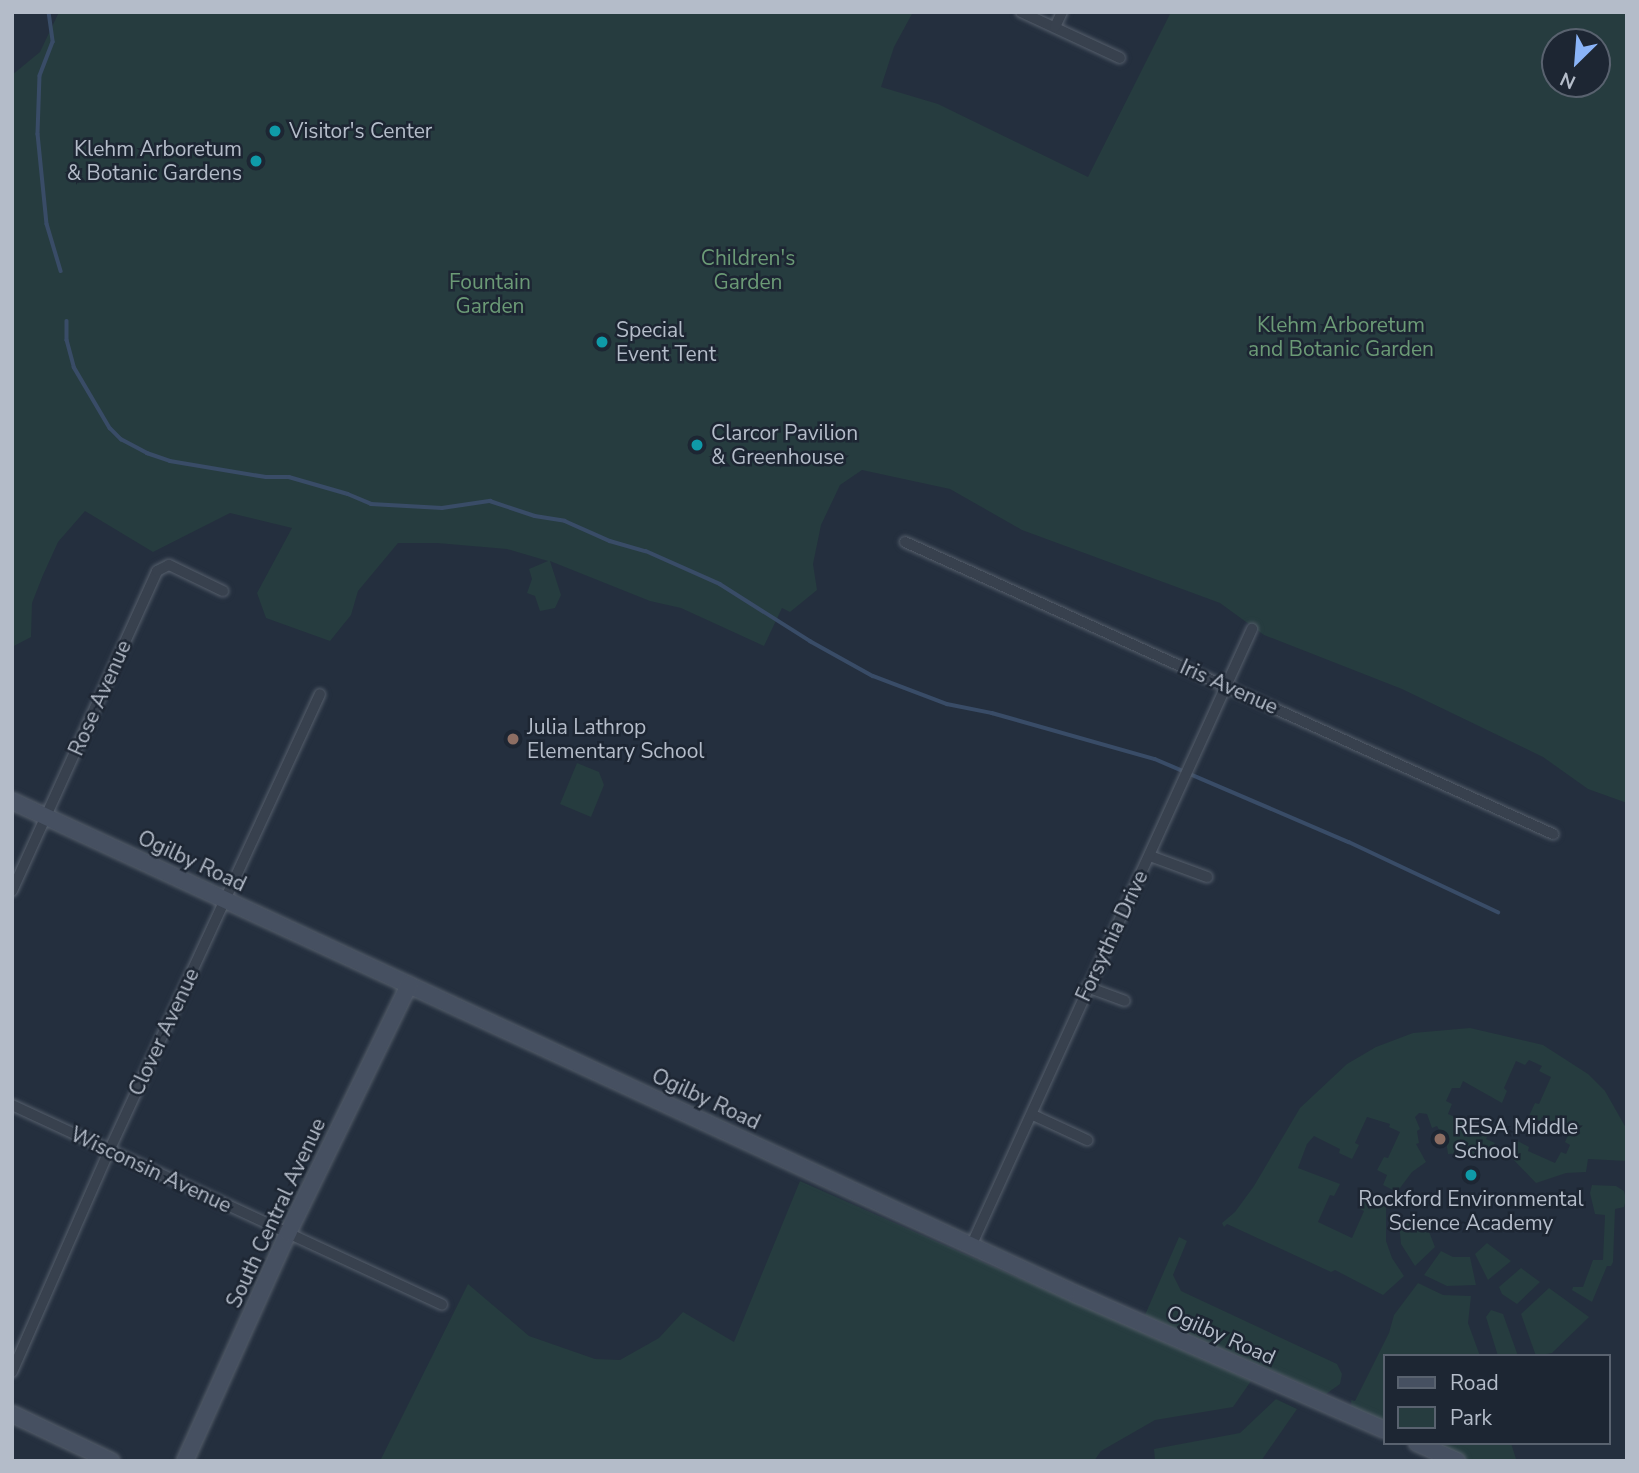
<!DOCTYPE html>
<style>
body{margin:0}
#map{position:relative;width:1639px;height:1473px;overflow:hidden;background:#242f3e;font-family:"Nunito Sans",sans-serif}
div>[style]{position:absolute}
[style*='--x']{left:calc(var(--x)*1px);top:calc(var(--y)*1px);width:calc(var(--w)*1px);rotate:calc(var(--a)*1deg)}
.green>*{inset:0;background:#263c3f}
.stream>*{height:3.5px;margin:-1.75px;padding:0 1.75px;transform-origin:1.75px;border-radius:1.75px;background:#394c67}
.roads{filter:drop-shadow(0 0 2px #565f6c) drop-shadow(0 0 2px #565f6c)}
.street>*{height:10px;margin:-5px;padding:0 5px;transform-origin:5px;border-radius:5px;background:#38414e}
.secondary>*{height:16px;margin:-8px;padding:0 8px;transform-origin:8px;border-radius:8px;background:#465061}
.dots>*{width:19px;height:19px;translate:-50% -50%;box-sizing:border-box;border:4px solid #1d2633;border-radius:50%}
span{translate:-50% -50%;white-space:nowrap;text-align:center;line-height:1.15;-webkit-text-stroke:5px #1d2633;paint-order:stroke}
.poi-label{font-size:21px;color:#b4bcc9}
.left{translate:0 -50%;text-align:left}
.right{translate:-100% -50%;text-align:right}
.park-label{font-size:21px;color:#6b9a76}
.street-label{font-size:21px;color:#b4bcc9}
.frame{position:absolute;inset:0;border:14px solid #b4bcc9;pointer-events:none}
.legend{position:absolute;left:1383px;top:1354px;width:228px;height:91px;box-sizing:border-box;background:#1d2633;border:2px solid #59626f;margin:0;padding:9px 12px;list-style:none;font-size:21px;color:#b4bcc9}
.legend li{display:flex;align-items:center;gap:14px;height:35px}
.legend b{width:35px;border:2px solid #59626f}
.north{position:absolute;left:1541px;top:28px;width:70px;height:70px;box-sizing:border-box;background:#1d2633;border:2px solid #59626f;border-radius:50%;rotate:205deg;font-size:19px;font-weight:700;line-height:28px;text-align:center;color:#b4bcc9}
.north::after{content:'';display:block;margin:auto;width:24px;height:32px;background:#8ab4f8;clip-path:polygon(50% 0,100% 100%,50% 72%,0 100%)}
</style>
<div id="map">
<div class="green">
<i style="clip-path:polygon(evenodd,59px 12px,913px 12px,894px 47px,881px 87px,938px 104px,1088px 177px,1171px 12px,1627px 12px,1627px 803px,1588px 789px,1543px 757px,1402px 689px,1264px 635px,1220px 603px,1022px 530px,950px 489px,862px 470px,840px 485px,821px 525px,813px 564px,817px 590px,790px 612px,782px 608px,764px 646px,681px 608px,650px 601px,550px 561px,561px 595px,555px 608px,540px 611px,535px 596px,527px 593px,532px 579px,529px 569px,548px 561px,507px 549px,437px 543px,398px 543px,358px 591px,351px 615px,330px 641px,266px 618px,257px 593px,292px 528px,230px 513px,153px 552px,85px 511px,58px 542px,43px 575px,32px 603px,31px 637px,12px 647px,12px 75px,40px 52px,59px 12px,1555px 42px,1597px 42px,1597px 84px,1555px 84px,1555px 42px)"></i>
<i style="clip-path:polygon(577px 763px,599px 772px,604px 785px,591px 817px,560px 804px)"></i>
<i style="clip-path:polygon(1470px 1028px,1543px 1045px,1588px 1074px,1605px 1091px,1626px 1128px,1627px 1161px,1588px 1159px,1586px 1172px,1566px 1173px,1536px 1183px,1509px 1155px,1516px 1140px,1529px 1147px,1528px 1151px,1555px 1163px,1561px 1152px,1566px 1154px,1570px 1145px,1565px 1142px,1570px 1131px,1542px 1117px,1540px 1121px,1529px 1116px,1535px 1103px,1539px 1104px,1551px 1077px,1539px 1071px,1542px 1066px,1529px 1060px,1525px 1065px,1516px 1061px,1504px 1088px,1507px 1091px,1502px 1103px,1463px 1081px,1460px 1088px,1452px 1088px,1446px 1101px,1452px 1104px,1448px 1114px,1475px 1126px,1477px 1123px,1491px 1129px,1486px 1139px,1495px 1143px,1488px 1158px,1467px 1153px,1448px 1154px,1445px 1134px,1442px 1135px,1437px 1126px,1432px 1128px,1427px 1114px,1419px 1113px,1415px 1117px,1420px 1129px,1417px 1131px,1419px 1143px,1416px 1144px,1426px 1162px,1412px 1172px,1397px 1192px,1383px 1185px,1387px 1175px,1377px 1170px,1384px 1157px,1388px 1158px,1400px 1132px,1389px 1127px,1390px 1124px,1367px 1117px,1355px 1143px,1359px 1145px,1352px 1159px,1339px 1153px,1340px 1149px,1314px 1136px,1307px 1144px,1298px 1168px,1340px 1184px,1334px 1196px,1330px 1195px,1318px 1222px,1352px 1238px,1364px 1211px,1360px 1209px,1366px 1196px,1386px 1205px,1386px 1241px,1392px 1258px,1404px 1276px,1383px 1295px,1335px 1270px,1331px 1272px,1227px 1224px,1224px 1227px,1222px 1223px,1235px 1212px,1254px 1186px,1300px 1108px,1347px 1064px,1376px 1047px,1413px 1033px)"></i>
<i style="clip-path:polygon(800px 1181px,1251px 1381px,1233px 1407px,1155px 1420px,1101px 1451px,1094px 1461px,380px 1461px,468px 1284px,529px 1336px,595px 1359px,620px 1360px,659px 1338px,683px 1312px,734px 1342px)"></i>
<i style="clip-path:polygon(1592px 1185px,1616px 1186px,1624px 1191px,1626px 1199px,1624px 1207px,1615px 1209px,1613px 1262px,1611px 1266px,1607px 1266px,1592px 1302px,1572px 1290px,1573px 1287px,1583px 1287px,1593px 1260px,1603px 1260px,1605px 1215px,1595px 1214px,1590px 1193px)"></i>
<i style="clip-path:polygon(1399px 1222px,1426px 1224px,1435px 1247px,1415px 1266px,1401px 1244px)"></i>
<i style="clip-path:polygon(1179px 1237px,1187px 1241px,1173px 1275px,1181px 1291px,1337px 1364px,1342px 1374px,1340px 1384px,1326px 1394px,1145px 1315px)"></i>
<i style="clip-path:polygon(1487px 1243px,1511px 1261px,1488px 1280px,1475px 1254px)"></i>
<i style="clip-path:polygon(1441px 1251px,1453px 1257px,1470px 1257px,1476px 1285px,1447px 1286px,1424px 1275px)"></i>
<i style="clip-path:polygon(1521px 1268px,1540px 1282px,1517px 1304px,1502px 1294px,1499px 1287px)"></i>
<i style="clip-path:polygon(1418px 1283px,1443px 1295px,1471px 1296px,1468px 1323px,1480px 1356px,1385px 1356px,1385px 1424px,1352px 1409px,1351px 1400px,1355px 1401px,1389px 1333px,1394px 1315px)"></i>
<i style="clip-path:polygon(1549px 1288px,1589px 1317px,1552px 1353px,1536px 1356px,1521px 1314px)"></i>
<i style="clip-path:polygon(1491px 1310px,1503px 1314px,1518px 1356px,1498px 1356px,1486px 1317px)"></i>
<i style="clip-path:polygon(1276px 1399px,1297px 1409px,1261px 1461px,1155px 1461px,1154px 1449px,1240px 1433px)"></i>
<i style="clip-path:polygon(1429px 1443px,1511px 1443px,1516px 1459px,1468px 1461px)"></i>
</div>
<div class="stream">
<i style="--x:49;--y:12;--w:30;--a:82"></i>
<i style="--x:53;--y:42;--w:36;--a:111"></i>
<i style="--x:40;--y:76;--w:58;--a:92"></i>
<i style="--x:38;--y:134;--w:90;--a:84.3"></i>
<i style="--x:47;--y:224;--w:49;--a:73.4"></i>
<i style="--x:67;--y:321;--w:19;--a:90"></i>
<i style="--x:67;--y:340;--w:28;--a:75"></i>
<i style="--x:74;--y:367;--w:71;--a:59.5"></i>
<i style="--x:110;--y:428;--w:16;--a:45"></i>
<i style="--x:121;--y:439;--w:30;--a:28"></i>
<i style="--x:147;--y:453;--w:24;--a:19"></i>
<i style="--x:170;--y:461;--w:97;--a:9.5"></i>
<i style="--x:266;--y:477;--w:23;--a:0"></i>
<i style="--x:289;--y:477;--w:61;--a:16.1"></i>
<i style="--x:348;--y:494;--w:25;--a:23"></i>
<i style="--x:371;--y:504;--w:71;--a:3.2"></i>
<i style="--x:442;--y:508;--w:49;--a:-8.3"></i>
<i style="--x:490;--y:501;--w:47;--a:18.4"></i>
<i style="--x:535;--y:516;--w:30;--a:9"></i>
<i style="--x:565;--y:521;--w:49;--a:24"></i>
<i style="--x:610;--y:541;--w:37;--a:16"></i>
<i style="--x:646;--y:551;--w:81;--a:24"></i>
<i style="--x:720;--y:584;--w:107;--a:32.3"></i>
<i style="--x:810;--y:641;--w:72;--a:29.1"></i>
<i style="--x:873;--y:676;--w:79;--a:20.7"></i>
<i style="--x:947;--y:704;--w:46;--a:11.3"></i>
<i style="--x:992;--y:713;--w:169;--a:15.8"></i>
<i style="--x:1155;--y:759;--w:211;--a:23.2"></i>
<i style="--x:1349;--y:842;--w:165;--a:25.2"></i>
</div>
<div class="roads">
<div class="street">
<i style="--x:1021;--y:12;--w:109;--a:24.9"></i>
<i style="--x:1055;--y:27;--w:17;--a:-65"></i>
<i style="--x:905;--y:542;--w:711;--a:24.26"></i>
<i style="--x:1150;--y:856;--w:61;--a:20.2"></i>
<i style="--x:12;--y:891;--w:351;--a:-65.6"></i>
<i style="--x:157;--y:571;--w:13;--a:-27"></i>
<i style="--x:169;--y:565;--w:60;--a:25.7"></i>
<i style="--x:1087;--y:987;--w:40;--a:20.2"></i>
<i style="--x:12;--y:1105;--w:474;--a:24.9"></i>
<i style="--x:1033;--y:1115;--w:60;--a:24.8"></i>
<i style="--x:972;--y:1244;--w:676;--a:-65.52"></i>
<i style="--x:12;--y:1372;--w:241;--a:-66.3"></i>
<i style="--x:109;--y:1151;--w:503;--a:-65.22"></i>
</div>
<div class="secondary">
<i style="--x:12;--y:801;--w:1177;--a:24.87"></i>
<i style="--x:1080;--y:1296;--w:333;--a:23.7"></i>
<i style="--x:12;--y:1414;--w:110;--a:25.4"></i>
<i style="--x:1417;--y:1443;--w:44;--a:24.2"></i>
<i style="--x:185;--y:1461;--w:250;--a:-65.7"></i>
<i style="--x:288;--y:1233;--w:276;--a:-64"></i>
</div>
</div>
<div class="dots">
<i style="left:275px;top:131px;background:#0f9aa8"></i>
<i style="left:256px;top:161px;background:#0f9aa8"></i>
<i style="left:602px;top:342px;background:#0f9aa8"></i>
<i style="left:697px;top:445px;background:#0f9aa8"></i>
<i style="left:513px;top:739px;background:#8d6e63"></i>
<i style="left:1440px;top:1139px;background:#8d6e63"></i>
<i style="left:1471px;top:1175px;background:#0f9aa8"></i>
</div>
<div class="poi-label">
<span class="left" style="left:289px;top:131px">Visitor's Center</span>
<span class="right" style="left:242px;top:161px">Klehm Arboretum<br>&amp; Botanic Gardens</span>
<span class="left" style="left:616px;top:342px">Special<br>Event Tent</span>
<span class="left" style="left:711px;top:445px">Clarcor Pavilion<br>&amp; Greenhouse</span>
<span class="left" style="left:527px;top:739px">Julia Lathrop<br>Elementary School</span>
<span class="left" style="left:1454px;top:1139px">RESA Middle<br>School</span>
<span style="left:1471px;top:1211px">Rockford Environmental<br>Science Academy</span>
</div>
<div class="park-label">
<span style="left:748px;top:270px">Children's<br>Garden</span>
<span style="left:490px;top:294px">Fountain<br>Garden</span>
<span style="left:1341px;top:337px">Klehm Arboretum<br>and Botanic Garden</span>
</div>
<div class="street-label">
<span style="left:1229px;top:687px;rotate:24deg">Iris Avenue</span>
<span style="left:100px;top:698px;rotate:-66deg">Rose Avenue</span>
<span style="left:192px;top:861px;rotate:25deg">Ogilby Road</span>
<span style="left:1112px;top:936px;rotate:-65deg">Forsythia Drive</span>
<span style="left:164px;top:1032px;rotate:-65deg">Clover Avenue</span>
<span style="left:706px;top:1099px;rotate:25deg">Ogilby Road</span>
<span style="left:151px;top:1170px;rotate:25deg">Wisconsin Avenue</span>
<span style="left:276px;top:1213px;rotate:-65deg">South Central Avenue</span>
<span style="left:1221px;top:1335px;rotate:24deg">Ogilby Road</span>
</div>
<div class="frame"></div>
<ul class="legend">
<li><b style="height:9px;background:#465061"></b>Road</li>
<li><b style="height:19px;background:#263c3f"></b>Park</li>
</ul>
<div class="north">N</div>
</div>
